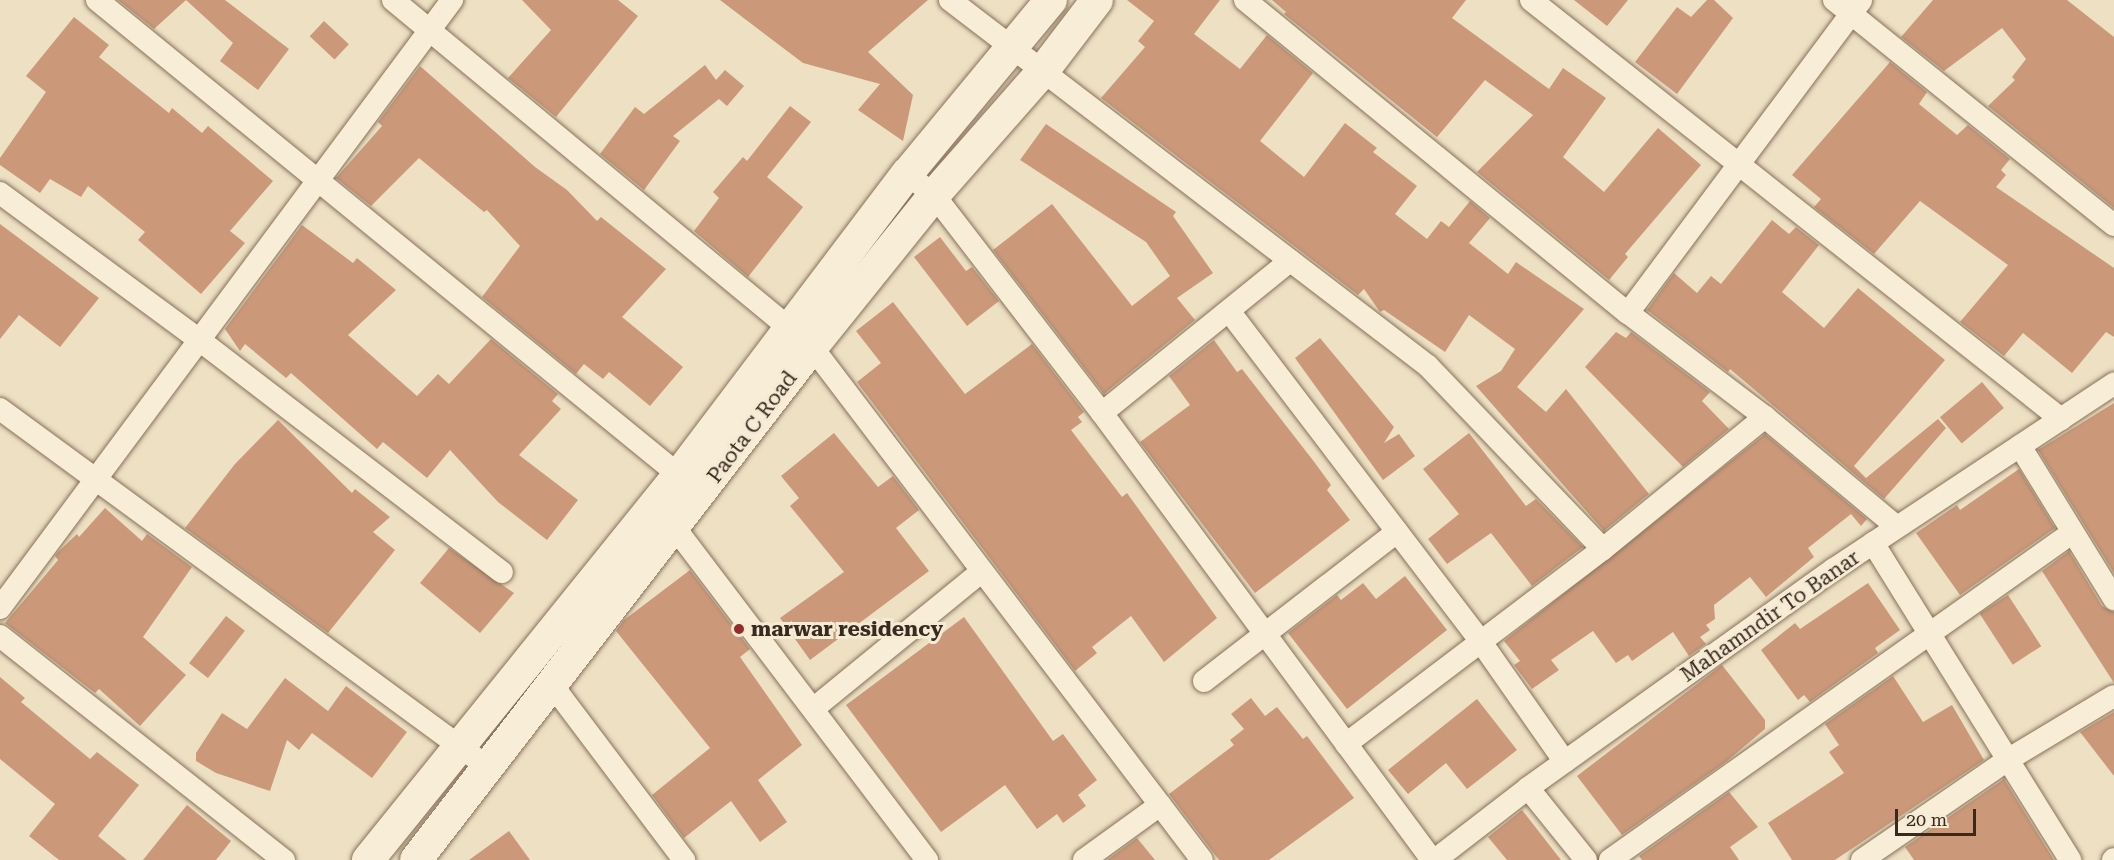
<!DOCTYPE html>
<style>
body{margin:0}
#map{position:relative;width:2114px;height:860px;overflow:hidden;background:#ede0c3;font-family:"Roboto Serif",serif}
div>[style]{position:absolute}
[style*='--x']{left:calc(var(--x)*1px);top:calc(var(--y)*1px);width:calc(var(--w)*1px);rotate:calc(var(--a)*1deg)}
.building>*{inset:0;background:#cb997a;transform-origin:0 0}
.roads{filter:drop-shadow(0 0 2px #87715a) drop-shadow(0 0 2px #87715a)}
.street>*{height:22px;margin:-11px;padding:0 11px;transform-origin:11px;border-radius:11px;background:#f8edd6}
.secondary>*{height:32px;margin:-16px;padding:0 16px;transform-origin:16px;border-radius:16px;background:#f8edd6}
.dots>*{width:16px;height:16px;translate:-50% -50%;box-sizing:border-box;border:3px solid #f5ead3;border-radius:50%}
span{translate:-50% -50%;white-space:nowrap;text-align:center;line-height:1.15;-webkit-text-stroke:6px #f5ead3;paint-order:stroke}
.street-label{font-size:21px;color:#382a1e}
.poi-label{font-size:21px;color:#382a1e;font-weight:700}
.left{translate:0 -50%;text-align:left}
.scale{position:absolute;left:1895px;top:809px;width:81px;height:27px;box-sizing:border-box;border:3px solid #382a1e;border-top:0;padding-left:8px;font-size:18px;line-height:21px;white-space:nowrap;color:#382a1e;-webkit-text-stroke:4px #f5ead3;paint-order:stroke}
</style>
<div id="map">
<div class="building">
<i style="clip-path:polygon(118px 0,225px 0,289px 49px,258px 90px,220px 61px,233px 43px,186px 0,154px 29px)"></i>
<i style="clip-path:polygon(522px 0,618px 0,638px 16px,556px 117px,508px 78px,551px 30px)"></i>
<i style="clip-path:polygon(720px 0,928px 0,868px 52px,913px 95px,903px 141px,858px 110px,880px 84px,803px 63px)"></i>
<i style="clip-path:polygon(1127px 0,1220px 0,1194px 34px,1240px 69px,1267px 35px,1313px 73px,1260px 141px,1304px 177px,1345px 123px,1377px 148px,1373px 152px,1417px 186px,1395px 214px,1427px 239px,1441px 221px,1449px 227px,1470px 201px,1490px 218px,1469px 243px,1508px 274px,1516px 262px,1584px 309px,1517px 387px,1546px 412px,1566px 389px,1649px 494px,1604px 531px,1476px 386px,1501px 371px,1515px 349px,1469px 315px,1445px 352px,1384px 310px,1380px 312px,1364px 289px,1358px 295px,1101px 98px,1145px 47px,1138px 41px,1154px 21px)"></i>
<i style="clip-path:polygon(1272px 0,1466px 0,1452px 18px,1549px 89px,1563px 68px,1606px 98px,1563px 157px,1604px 192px,1658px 128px,1701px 165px,1625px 254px,1628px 257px,1609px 280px,1477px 172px,1533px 115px,1485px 80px,1437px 137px,1284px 14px,1286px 12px)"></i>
<i style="clip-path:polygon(1574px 0,1628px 0,1607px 26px)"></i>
<i style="clip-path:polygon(1707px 0,1714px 0,1733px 18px,1677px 94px,1635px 62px,1677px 7px,1691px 17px)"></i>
<i style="clip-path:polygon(1933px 0,2067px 0,2114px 37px,2114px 208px,1988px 106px,2015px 80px,2012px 77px,2026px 59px,2002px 28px,1944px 71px,1901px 37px)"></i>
<i style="clip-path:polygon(74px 17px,109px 45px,99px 57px,169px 113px,172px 108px,202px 133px,208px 126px,273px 181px,230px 231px,245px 243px,201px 294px,138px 240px,145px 232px,88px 186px,81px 197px,50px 179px,40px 193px,0 165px,0 158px,46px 92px,26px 76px)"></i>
<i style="left:324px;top:21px;width:34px;height:21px;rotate:43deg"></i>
<i style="clip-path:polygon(1890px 62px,1927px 92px,1919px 104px,1957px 135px,1968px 125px,2010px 159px,2001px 170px,2006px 175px,1996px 187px,2114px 268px,2114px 337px,2106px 332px,2072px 373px,2023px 333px,2004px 356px,1960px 322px,2008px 265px,1920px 201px,1874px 254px,1814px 207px,1821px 199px,1792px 175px)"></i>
<i style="clip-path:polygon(705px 65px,716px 80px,725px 70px,744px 86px,727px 106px,719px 99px,673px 136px,680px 141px,644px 190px,600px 154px,635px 107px,644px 114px)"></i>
<i style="clip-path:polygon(420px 66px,535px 167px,567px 190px,597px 221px,601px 217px,666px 269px,622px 317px,683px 367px,650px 406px,609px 372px,603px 379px,584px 364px,576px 374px,482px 297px,520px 246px,487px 210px,484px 212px,419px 158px,371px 206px,336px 178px,382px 126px,378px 122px)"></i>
<i style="clip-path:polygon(790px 106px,811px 122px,767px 177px,803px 207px,748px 277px,694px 231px,719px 198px,713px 192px,743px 157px,747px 161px)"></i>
<i style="clip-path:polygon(1046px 124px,1176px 212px,1173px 216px,1213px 273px,1177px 298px,1195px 320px,1104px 394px,993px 250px,1052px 204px,1132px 306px,1170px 276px,1146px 242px,1020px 160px)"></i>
<i style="clip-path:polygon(1772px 220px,1789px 234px,1796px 227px,1819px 245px,1782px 292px,1824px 328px,1858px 288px,1945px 360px,1854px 466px,1866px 478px,1938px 419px,1946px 428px,1884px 499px,1730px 369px,1728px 372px,1647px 310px,1674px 273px,1697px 293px,1711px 276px,1721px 284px)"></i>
<i style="clip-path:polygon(0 224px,99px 298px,60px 347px,19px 315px,0 339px)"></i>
<i style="clip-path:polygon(302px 225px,353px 263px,357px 258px,396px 290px,348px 335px,417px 396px,438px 374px,449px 384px,491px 339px,558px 394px,552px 401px,561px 409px,519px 455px,578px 500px,547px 540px,498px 502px,450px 450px,427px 478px,383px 442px,377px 449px,291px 373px,286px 378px,245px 344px,240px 351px,225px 329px)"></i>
<i style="clip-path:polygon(940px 237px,966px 271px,972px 267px,999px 301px,967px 326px,914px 257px)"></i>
<i style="clip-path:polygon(893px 302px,965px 394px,1032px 344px,1084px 412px,1078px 417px,1082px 422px,1071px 430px,1122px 497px,1127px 493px,1217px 618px,1164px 662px,1131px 616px,1092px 647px,1097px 653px,1075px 671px,857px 382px,881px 363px,856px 331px)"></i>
<i style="clip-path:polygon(1616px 332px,1626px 338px,1631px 332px,1710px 392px,1702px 401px,1729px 429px,1683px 467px,1585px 367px)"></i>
<i style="clip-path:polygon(1320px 338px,1394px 427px,1384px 443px,1399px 434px,1415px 456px,1383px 480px,1295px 358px)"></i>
<i style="clip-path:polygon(1214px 340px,1237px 372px,1242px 369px,1315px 463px,1331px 485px,1327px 490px,1350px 520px,1255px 593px,1140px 442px,1190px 405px,1169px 376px)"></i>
<i style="left:1982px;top:382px;width:34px;height:55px;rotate:50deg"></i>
<i style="clip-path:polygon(2114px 403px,2114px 573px,2038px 450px)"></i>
<i style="clip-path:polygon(278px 420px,352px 493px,355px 489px,390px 517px,373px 532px,395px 550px,328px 633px,185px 528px,235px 464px)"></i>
<i style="clip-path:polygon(834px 433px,878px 487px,893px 476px,919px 510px,896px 528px,929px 571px,810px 660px,780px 618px,844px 572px,790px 506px,799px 498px,781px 476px)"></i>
<i style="clip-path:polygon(1469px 433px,1526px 506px,1536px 499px,1583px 547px,1532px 586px,1491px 533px,1447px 564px,1428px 539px,1459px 514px,1423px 469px)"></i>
<i style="clip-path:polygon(1765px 434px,1867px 519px,1861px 526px,1851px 514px,1808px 548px,1814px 557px,1766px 597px,1750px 577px,1714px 605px,1715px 619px,1706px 625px,1710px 630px,1700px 637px,1706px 644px,1689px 656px,1673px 632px,1632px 661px,1628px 655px,1616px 663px,1593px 631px,1551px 660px,1559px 670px,1532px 689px,1514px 665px,1520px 661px,1504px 641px)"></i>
<i style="clip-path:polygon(2019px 469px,2055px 528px,1960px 595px,1916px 533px,1957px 505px,1960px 510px)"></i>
<i style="clip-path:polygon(105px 508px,142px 541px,147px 534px,192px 567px,143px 637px,186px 675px,140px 726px,99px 689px,95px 693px,5px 623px,58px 560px,55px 556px,58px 552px,77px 534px,79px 537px)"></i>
<i style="clip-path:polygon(449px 548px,514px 593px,480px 633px,420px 583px)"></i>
<i style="clip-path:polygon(2069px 551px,2102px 606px,2114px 612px,2114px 683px,2042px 571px)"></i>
<i style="clip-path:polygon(690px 570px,750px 649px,740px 657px,802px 745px,758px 780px,787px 822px,760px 842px,731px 801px,684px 838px,652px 795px,710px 748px,616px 631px,624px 620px)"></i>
<i style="clip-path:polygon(1405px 576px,1447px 630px,1347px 709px,1288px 633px,1337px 595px,1341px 600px,1363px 583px,1376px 599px)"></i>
<i style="clip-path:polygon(1868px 583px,1900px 630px,1875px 648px,1878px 653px,1810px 702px,1804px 695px,1798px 700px,1761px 650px,1795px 623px,1800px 629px)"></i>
<i style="left:2008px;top:595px;width:61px;height:34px;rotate:57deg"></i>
<i style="left:226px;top:616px;width:24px;height:60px;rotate:38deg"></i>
<i style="clip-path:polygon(964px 617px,1053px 741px,1063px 734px,1097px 780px,1078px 795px,1086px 806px,1063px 823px,1057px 814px,1037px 829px,1005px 785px,941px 832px,846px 705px)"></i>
<i style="clip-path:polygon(1722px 665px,1765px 720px,1765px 729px,1727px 761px,1622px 835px,1577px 776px)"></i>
<i style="clip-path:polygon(1893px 676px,1923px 722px,1952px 705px,1984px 760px,1835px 860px,1792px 860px,1768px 823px,1844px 773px,1829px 752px,1839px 745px,1825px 724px)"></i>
<i style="clip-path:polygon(0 677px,25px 698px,21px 702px,90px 759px,97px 752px,139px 785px,98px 836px,127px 860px,59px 860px,29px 836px,55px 804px,0 759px)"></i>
<i style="clip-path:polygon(285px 678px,328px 711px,346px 686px,407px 732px,372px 778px,312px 733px,299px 750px,287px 740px,270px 791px,216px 773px,196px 761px,196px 753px,222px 713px,247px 729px)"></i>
<i style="clip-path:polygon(1251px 698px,1265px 716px,1277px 707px,1303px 739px,1307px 736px,1354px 798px,1269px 860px,1219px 860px,1169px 794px,1234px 745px,1230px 740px,1244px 729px,1231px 714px)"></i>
<i style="clip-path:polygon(1477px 699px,1517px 750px,1467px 789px,1446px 763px,1408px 794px,1388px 770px)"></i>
<i style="clip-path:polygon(2114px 712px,2114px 776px,2080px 732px)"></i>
<i style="clip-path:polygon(2004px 779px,2054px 860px,1914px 860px,1905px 847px)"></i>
<i style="clip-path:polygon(1729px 792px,1758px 827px,1730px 847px,1739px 860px,1642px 860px,1639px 856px)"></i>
<i style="clip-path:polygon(187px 805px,231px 841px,216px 860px,143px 860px)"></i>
<i style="clip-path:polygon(1522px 810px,1561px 860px,1507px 860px,1488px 837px)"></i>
<i style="clip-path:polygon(509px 831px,530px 860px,469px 860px)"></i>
<i style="clip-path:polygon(1137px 838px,1155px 860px,1107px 860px)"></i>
</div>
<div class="roads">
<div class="street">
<i style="--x:97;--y:0;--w:767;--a:39.23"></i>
<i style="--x:393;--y:0;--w:544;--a:39.63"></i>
<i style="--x:812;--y:347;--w:644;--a:52.76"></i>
<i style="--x:950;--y:0;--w:602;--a:37.44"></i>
<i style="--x:1428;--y:366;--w:253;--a:46.3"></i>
<i style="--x:1245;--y:0;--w:495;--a:39.3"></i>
<i style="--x:1628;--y:313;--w:172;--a:37.2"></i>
<i style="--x:1765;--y:417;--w:170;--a:39.8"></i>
<i style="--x:1531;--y:0;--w:676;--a:38.33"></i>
<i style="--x:1834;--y:0;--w:359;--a:38.8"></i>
<i style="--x:907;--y:174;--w:34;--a:38"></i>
<i style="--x:934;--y:195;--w:275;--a:52.4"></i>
<i style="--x:1102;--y:413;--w:556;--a:53.56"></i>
<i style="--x:0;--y:193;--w:251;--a:36.4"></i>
<i style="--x:202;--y:342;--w:378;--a:37.5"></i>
<i style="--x:1229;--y:311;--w:416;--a:52.7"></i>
<i style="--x:1481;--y:642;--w:146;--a:55"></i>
<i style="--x:1628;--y:313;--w:390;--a:-53.3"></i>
<i style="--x:0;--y:409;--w:607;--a:36.28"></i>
<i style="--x:1102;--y:413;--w:242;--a:-39"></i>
<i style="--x:2020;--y:446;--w:180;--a:58.4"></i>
<i style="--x:675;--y:528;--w:417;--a:52.8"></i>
<i style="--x:1873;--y:543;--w:373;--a:58.1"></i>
<i style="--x:0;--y:608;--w:758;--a:-53.37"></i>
<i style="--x:0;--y:636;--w:362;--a:38.3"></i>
<i style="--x:1204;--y:681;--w:244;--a:-37.7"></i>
<i style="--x:553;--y:686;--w:218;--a:53"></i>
<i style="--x:813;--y:709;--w:218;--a:-39.2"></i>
<i style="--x:1346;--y:744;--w:323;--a:-37.2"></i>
<i style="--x:1603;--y:549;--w:209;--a:-39.2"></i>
<i style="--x:1528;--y:788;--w:92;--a:51.1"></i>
<i style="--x:1084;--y:860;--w:94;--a:-35.9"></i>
<i style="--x:1435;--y:860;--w:118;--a:-37.7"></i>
<i style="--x:1528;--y:788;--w:376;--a:-35.6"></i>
<i style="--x:1834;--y:569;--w:336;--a:-33.5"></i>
<i style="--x:1610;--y:860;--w:567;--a:-35.31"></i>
<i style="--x:1862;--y:860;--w:178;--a:-34.5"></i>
<i style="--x:2009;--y:759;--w:122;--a:-31"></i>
<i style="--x:2113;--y:860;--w:1;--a:-45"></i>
</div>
<div class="secondary">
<i style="--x:368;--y:860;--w:495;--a:-51.1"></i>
<i style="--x:679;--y:475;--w:378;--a:-52.9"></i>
<i style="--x:907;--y:174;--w:226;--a:-50.4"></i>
<i style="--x:416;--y:860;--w:648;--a:-52.33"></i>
<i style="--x:812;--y:347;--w:195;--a:-51.2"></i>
<i style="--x:934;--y:195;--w:165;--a:-48.7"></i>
<i style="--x:1043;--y:71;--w:89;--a:-52.7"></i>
</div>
</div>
<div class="dots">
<i style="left:739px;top:629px;background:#962b2f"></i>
</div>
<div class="street-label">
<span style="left:752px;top:427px;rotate:-53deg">Paota C Road</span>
<span style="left:1770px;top:616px;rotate:-35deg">Mahamndir To Banar</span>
</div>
<div class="poi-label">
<span class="left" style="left:751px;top:629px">marwar residency</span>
</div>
<div class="scale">20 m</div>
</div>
